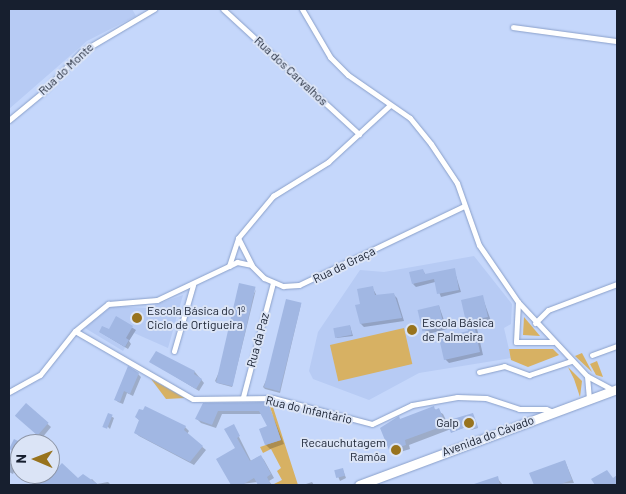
<!DOCTYPE html>
<meta charset="utf-8">
<style>
body{margin:0}
#map{position:relative;width:626px;height:494px;overflow:hidden;background:#c5d7fb;font-family:Barlow,sans-serif}
div>[style]{position:absolute}
[style*='--x']{left:calc(var(--x)*1px);top:calc(var(--y)*1px);width:calc(var(--w)*1px);rotate:calc(var(--a)*1deg)}
.built>*{inset:0;background:#b7cbf4}
.green>*{inset:0;background:#d7b163;transform-origin:0 0}
.shadow>*{inset:0;background:#0003}
.building>*{inset:0;background:#a1b7e3;transform-origin:0 0}
.roads{filter:drop-shadow(0 0 1px #8aa0ca) drop-shadow(0 0 1px #8aa0ca)}
.minor>*{height:5px;margin:-2.5px;padding:0 2.5px;transform-origin:2.5px;border-radius:2.5px;background:#fff}
.primary>*{height:9px;margin:-4.5px;padding:0 4.5px;transform-origin:4.5px;border-radius:4.5px;background:#fff}
.dots>*{width:14px;height:14px;translate:-50% -50%;box-sizing:border-box;border:2px solid #dbe4f6;border-radius:50%}
span{translate:-50% -50%;white-space:nowrap;text-align:center;line-height:1.15;-webkit-text-stroke:4px #dbe4f6;paint-order:stroke}
.street-label{font-size:12px;color:#171f2f}
.poi-label{font-size:12px;color:#171f2f}
.left{translate:0 -50%;text-align:left}
.right{translate:-100% -50%;text-align:right}
.frame{position:absolute;inset:0;border:10px solid #171f2f;pointer-events:none}
.north{position:absolute;left:10px;top:434px;width:50px;height:50px;box-sizing:border-box;background:#dbe4f6;border:1px solid #8d95a6;border-radius:50%;rotate:271deg;font-size:14px;font-weight:700;line-height:20px;text-align:center;color:#171f2f}
.north::after{content:'';display:block;margin:auto;width:18px;height:22px;background:#98731d;clip-path:polygon(50% 0,100% 100%,50% 72%,0 100%)}
</style>
<div id="map">
<div class="built">
<i style="clip-path:polygon(9px 9px,132px 9px,136px 16px,87px 41px,9px 109px)"></i>
<i style="clip-path:polygon(474px 256px,512px 304px,511px 324px,504px 328px,511px 358px,419px 373px,369px 400px,313px 379px,309px 371px,318px 332px,360px 270px,384px 272px)"></i>
<i style="clip-path:polygon(183px 295px,168px 348px,134px 333px,123px 351px,85px 328px,112px 306px,146px 308px)"></i>
</div>
<div class="green">
<i style="clip-path:polygon(524px 317px,540px 336px,523px 335px)"></i>
<i style="left:404px;top:328px;width:37px;height:76px;rotate:77deg"></i>
<i style="clip-path:polygon(509px 349px,553px 349px,559px 355px,528px 367px,511px 360px)"></i>
<i style="clip-path:polygon(582px 353px,592px 372px,575px 356px)"></i>
<i style="clip-path:polygon(597px 361px,603px 377px,596px 375px,590px 364px)"></i>
<i style="clip-path:polygon(568px 367px,582px 381px,580px 397px,574px 379px)"></i>
<i style="clip-path:polygon(151px 379px,185px 398px,166px 399px)"></i>
<i style="clip-path:polygon(268px 401px,271px 401px,298px 485px,272px 485px,282px 480px,277px 471px,281px 468px,271px 449px,263px 453px,260px 447px,281px 440px)"></i>
</div>
<div class="shadow">
<i style="clip-path:polygon(454px 269px,461px 292px,441px 297px,435px 282px,416px 287px,413px 284px,423px 271px,426px 275px)"></i>
<i style="clip-path:polygon(372px 287px,377px 296px,394px 295px,397px 298px,404px 321px,364px 327px,361px 324px,362px 305px)"></i>
<i style="clip-path:polygon(256px 289px,232px 387px,217px 383px,215px 381px)"></i>
<i style="clip-path:polygon(482px 296px,491px 321px,476px 324px,483px 355px,449px 363px,445px 359px,469px 332px,463px 301px)"></i>
<i style="clip-path:polygon(301px 304px,280px 393px,265px 389px,263px 387px)"></i>
<i style="clip-path:polygon(439px 306px,447px 329px,428px 334px,424px 330px)"></i>
<i style="clip-path:polygon(117px 318px,136px 330px,129px 341px,131px 344px,128px 349px,100px 332px,110px 331px)"></i>
<i style="clip-path:polygon(350px 326px,353px 336px,336px 338px)"></i>
<i style="clip-path:polygon(151px 362px,195px 372px,204px 383px,199px 391px)"></i>
<i style="clip-path:polygon(138px 374px,141px 377px,133px 396px,127px 393px,123px 404px,118px 402px,115px 399px)"></i>
<i style="clip-path:polygon(203px 404px,268px 404px,284px 444px,270px 449px,266px 445px,261px 429px,269px 427px,262px 414px,222px 414px,216px 428px,201px 423px,197px 419px)"></i>
<i style="clip-path:polygon(26px 405px,51px 427px,42px 438px,20px 419px)"></i>
<i style="clip-path:polygon(433px 408px,443px 414px,447px 422px,473px 415px,478px 428px,471px 430px,469px 426px,452px 432px,451px 429px,409px 445px,410px 449px,394px 454px,390px 449px,401px 420px)"></i>
<i style="clip-path:polygon(109px 415px,114px 418px,110px 429px,105px 424px)"></i>
<i style="clip-path:polygon(136px 417px,185px 427px,189px 431px,187px 434px,206px 450px,194px 465px,139px 436px,136px 433px,140px 421px)"></i>
<i style="clip-path:polygon(233px 425px,251px 461px,260px 456px,264px 460px,274px 478px,269px 481px,272px 485px,259px 485px,258px 482px,232px 485px,218px 459px,237px 449px)"></i>
<i style="clip-path:polygon(565px 461px,574px 483px,535px 485px,530px 474px)"></i>
<i style="clip-path:polygon(9px 462px,16px 467px,13px 474px,9px 472px)"></i>
<i style="clip-path:polygon(343px 470px,346px 478px,340px 481px,336px 472px)"></i>
<i style="clip-path:polygon(44px 474px,88px 482px,92px 479px,97px 484px,108px 482px,111px 485px,33px 485px)"></i>
<i style="clip-path:polygon(497px 478px,503px 485px,476px 485px)"></i>
<i style="clip-path:polygon(312px 482px,314px 485px,306px 485px,306px 484px)"></i>
</div>
<div class="building">
<i style="clip-path:polygon(455px 268px,459px 290px,437px 294px,434px 279px,412px 284px,409px 272px,423px 269px,425px 274px)"></i>
<i style="left:239px;top:283px;width:17px;height:102px;rotate:13deg"></i>
<i style="clip-path:polygon(373px 286px,375px 295px,394px 293px,402px 318px,360px 324px,355px 305px,360px 304px,357px 289px)"></i>
<i style="clip-path:polygon(483px 295px,488px 317px,473px 320px,480px 352px,444px 360px,439px 338px,468px 331px,461px 300px)"></i>
<i style="left:286px;top:299px;width:16px;height:91px;rotate:14deg"></i>
<i style="left:439px;top:305px;width:22px;height:22px;rotate:77deg"></i>
<i style="clip-path:polygon(116px 316px,133px 326px,126px 338px,129px 340px,125px 347px,99px 332px,102px 326px,109px 329px)"></i>
<i style="left:350px;top:325px;width:10px;height:17px;rotate:79deg"></i>
<i style="clip-path:polygon(156px 351px,195px 371px,194px 374px,202px 379px,196px 389px,149px 362px)"></i>
<i style="clip-path:polygon(128px 366px,139px 373px,130px 394px,124px 391px,120px 402px,114px 400px)"></i>
<i style="clip-path:polygon(268px 402px,281px 440px,265px 445px,259px 429px,267px 426px,259px 411px,218px 411px,212px 425px,195px 419px,203px 403px)"></i>
<i style="left:26px;top:403px;width:30px;height:17px;rotate:41deg"></i>
<i style="clip-path:polygon(145px 406px,186px 426px,184px 430px,203px 446px,190px 462px,134px 433px,139px 420px,135px 417px,139px 409px,143px 410px)"></i>
<i style="clip-path:polygon(434px 406px,435px 410px,439px 408px,446px 425px,405px 440px,406px 445px,389px 450px,380px 428px,399px 416px,400px 419px)"></i>
<i style="left:108px;top:413px;width:5px;height:15px;rotate:22deg"></i>
<i style="clip-path:polygon(473px 413px,478px 427px,470px 430px,468px 426px,451px 433px,446px 421px)"></i>
<i style="clip-path:polygon(234px 424px,240px 436px,237px 438px,250px 461px,261px 455px,271px 474px,267px 477px,271px 485px,258px 485px,254px 478px,242px 485px,231px 485px,216px 459px,235px 448px,224px 429px)"></i>
<i style="clip-path:polygon(14px 439px,20px 442px,18px 453px,9px 449px)"></i>
<i style="clip-path:polygon(565px 460px,572px 480px,558px 485px,534px 485px,529px 473px)"></i>
<i style="clip-path:polygon(62px 463px,78px 478px,83px 474px,99px 485px,31px 485px,42px 474px,51px 475px)"></i>
<i style="left:343px;top:468px;width:8px;height:9px;rotate:76deg"></i>
<i style="clip-path:polygon(607px 470px,613px 478px,617px 475px,617px 485px,595px 485px,591px 479px)"></i>
<i style="clip-path:polygon(498px 476px,500px 485px,474px 485px,474px 484px)"></i>
</div>
<div class="roads">
<div class="minor">
<i style="--x:223;--y:9;--w:185;--a:42.6"></i>
<i style="--x:302;--y:9;--w:56;--a:59.7"></i>
<i style="--x:330;--y:57;--w:25;--a:45"></i>
<i style="--x:348;--y:75;--w:75;--a:34.7"></i>
<i style="--x:410;--y:118;--w:33;--a:51"></i>
<i style="--x:431;--y:144;--w:47;--a:56.3"></i>
<i style="--x:457;--y:183;--w:66;--a:70.5"></i>
<i style="--x:479;--y:245;--w:69;--a:55.6"></i>
<i style="--x:518;--y:302;--w:101;--a:47"></i>
<i style="--x:587;--y:376;--w:30;--a:28"></i>
<i style="--x:513;--y:27;--w:105;--a:7.7"></i>
<i style="--x:9;--y:120;--w:44;--a:-39.5"></i>
<i style="--x:43;--y:92;--w:55;--a:-46.5"></i>
<i style="--x:81;--y:52;--w:85;--a:-30.5"></i>
<i style="--x:238;--y:238;--w:31;--a:63"></i>
<i style="--x:252;--y:266;--w:17;--a:45"></i>
<i style="--x:264;--y:278;--w:21;--a:23"></i>
<i style="--x:283;--y:286;--w:16;--a:-4"></i>
<i style="--x:299;--y:285;--w:183;--a:-25.6"></i>
<i style="--x:229;--y:266;--w:9;--a:-27"></i>
<i style="--x:237;--y:262;--w:14;--a:12"></i>
<i style="--x:518;--y:302;--w:40;--a:92.9"></i>
<i style="--x:516;--y:342;--w:37;--a:0"></i>
<i style="--x:535;--y:323;--w:18;--a:-45"></i>
<i style="--x:548;--y:310;--w:74;--a:-20.6"></i>
<i style="--x:75;--y:331;--w:136;--a:30"></i>
<i style="--x:193;--y:399;--w:80;--a:-0.7"></i>
<i style="--x:273;--y:398;--w:102;--a:14.7"></i>
<i style="--x:372;--y:424;--w:44;--a:-25.4"></i>
<i style="--x:412;--y:405;--w:46;--a:-10.1"></i>
<i style="--x:457;--y:397;--w:29;--a:2"></i>
<i style="--x:486;--y:398;--w:35;--a:18"></i>
<i style="--x:519;--y:409;--w:27;--a:0"></i>
<i style="--x:546;--y:409;--w:8;--a:23"></i>
<i style="--x:174;--y:351;--w:69;--a:-73.9"></i>
<i style="--x:592;--y:355;--w:27;--a:-20"></i>
<i style="--x:479;--y:372;--w:26;--a:-13"></i>
<i style="--x:504;--y:366;--w:27;--a:20"></i>
<i style="--x:529;--y:375;--w:44;--a:-18.4"></i>
<i style="--x:587;--y:376;--w:23;--a:85"></i>
<i style="--x:9;--y:392;--w:35;--a:-29"></i>
<i style="--x:40;--y:375;--w:56;--a:-51.5"></i>
<i style="--x:75;--y:331;--w:43;--a:-39.3"></i>
<i style="--x:108;--y:304;--w:49;--a:-4.7"></i>
<i style="--x:157;--y:300;--w:80;--a:-25.3"></i>
<i style="--x:229;--y:266;--w:29;--a:-72"></i>
<i style="--x:238;--y:238;--w:55;--a:-50.2"></i>
<i style="--x:273;--y:196;--w:65;--a:-31.7"></i>
<i style="--x:328;--y:162;--w:84;--a:-42.6"></i>
<i style="--x:243;--y:397;--w:118;--a:-75.3"></i>
</div>
<div class="primary">
<i style="--x:359;--y:485;--w:275;--a:-20.4"></i>
</div>
</div>
<div class="dots">
<i style="left:137px;top:318px;background:#98731d"></i>
<i style="left:412px;top:330px;background:#98731d"></i>
<i style="left:469px;top:423px;background:#98731d"></i>
<i style="left:396px;top:450px;background:#98731d"></i>
</div>
<div class="street-label">
<span style="left:66px;top:69px;rotate:-43deg">Rua do Monte</span>
<span style="left:291px;top:71px;rotate:43deg">Rua dos Carvalhos</span>
<span style="left:344px;top:265px;rotate:-26deg">Rua da Graça</span>
<span style="left:258px;top:340px;rotate:-75deg">Rua da Paz</span>
<span style="left:309px;top:410px;rotate:13deg">Rua do Infantário</span>
<span style="left:488px;top:436px;rotate:-20deg">Avenida do Cávado</span>
</div>
<div class="poi-label">
<span class="left" style="left:147px;top:318px">Escola Básica do 1º<br>Ciclo de Ortigueira</span>
<span class="left" style="left:422px;top:330px">Escola Básica<br>de Palmeira</span>
<span class="right" style="left:459px;top:423px">Galp</span>
<span class="right" style="left:386px;top:450px">Recauchutagem<br>Ramôa</span>
</div>
<div class="frame"></div>
<div class="north">N</div>
</div>
